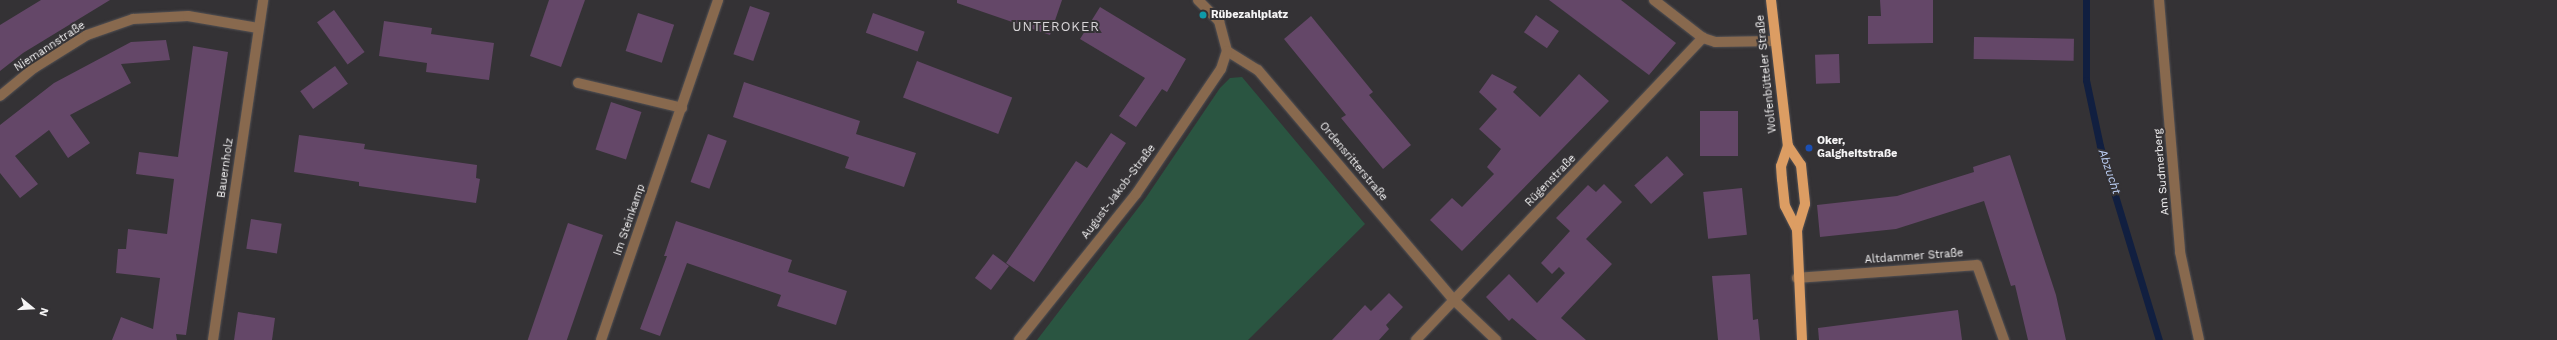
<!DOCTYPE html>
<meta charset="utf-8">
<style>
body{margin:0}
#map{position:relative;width:2557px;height:340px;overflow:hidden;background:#343235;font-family:"Work Sans",sans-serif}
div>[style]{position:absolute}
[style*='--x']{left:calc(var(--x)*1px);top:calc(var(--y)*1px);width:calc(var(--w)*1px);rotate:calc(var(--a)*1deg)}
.green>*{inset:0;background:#2a5541}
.stream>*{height:7px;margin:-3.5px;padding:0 3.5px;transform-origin:3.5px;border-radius:3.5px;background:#111f40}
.building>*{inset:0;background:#644768;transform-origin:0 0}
.roads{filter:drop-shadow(0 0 1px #535154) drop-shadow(0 0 1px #535154)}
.minor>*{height:10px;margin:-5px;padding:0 5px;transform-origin:5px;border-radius:5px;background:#88694e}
.major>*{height:10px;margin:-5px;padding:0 5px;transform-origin:5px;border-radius:5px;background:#dc9d63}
.dots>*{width:11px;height:11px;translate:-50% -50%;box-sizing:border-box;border:2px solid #343235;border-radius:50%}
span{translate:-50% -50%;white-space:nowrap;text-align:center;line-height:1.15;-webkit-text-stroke:4px #343235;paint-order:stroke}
.poi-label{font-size:11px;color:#f5f4f5;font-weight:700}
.left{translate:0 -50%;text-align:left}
.street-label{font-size:11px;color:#f5f4f5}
.water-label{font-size:12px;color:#bed1f7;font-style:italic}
.quarter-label{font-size:13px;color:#d9d6d9;letter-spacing:1px}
.north{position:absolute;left:12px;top:288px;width:40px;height:40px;-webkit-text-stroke:3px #343235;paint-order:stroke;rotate:108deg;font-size:11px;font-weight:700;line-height:16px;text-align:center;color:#f5f4f5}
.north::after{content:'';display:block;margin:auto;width:14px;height:18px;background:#f5f4f5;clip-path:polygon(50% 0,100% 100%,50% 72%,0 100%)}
</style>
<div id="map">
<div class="green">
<i style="clip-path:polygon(1242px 77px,1365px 224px,1248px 340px,1037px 340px,1145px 199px,1220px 88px,1230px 78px)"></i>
</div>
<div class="stream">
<i style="--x:2086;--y:0;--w:80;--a:90"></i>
<i style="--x:2086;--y:80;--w:67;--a:78"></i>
<i style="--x:2100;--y:146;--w:203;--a:73.1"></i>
</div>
<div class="building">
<i style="clip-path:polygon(41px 0,110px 0,23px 53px,0 71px,0 25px)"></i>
<i style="clip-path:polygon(549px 0,585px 0,561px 67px,530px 56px)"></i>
<i style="clip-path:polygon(957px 0,1062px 0,1050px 35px,957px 3px)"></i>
<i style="clip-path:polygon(1549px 0,1621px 0,1676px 43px,1649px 75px)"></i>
<i style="clip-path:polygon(1880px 0,1933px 0,1933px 43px,1868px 44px,1868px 16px,1881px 16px)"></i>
<i style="left:750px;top:6px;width:21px;height:51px;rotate:19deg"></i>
<i style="clip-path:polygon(1100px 7px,1186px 59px,1167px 92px,1162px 89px,1136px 127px,1119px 116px,1145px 78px,1080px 39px)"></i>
<i style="left:334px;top:10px;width:52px;height:21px;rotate:54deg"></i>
<i style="left:638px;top:13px;width:38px;height:40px;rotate:18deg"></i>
<i style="left:873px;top:13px;width:55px;height:21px;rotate:20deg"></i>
<i style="left:1536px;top:15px;width:28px;height:21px;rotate:35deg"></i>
<i style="clip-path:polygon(1311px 16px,1373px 92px,1369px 95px,1411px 145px,1383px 169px,1341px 118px,1346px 115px,1284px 39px)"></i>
<i style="clip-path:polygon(384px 21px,432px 28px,431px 34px,494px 43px,489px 80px,426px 72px,427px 63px,379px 56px)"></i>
<i style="left:1974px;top:37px;width:100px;height:22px;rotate:1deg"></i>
<i style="clip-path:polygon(166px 40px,170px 60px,121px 64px,131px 83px,70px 115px,90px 143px,68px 158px,49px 130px,15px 156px,38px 184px,20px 198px,0 173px,0 125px,54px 83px,131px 42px)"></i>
<i style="clip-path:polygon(193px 46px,228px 52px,186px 335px,176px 334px,177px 340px,112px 340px,121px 317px,153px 329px,160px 278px,116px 273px,118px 249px,126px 249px,128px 229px,167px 234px,174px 179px,136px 174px,139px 152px,178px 157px)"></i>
<i style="left:1839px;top:54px;width:29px;height:24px;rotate:88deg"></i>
<i style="left:917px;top:61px;width:102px;height:39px;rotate:21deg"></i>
<i style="left:335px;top:66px;width:22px;height:43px;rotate:54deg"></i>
<i style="clip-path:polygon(1492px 74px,1517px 87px,1513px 92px,1540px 117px,1579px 74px,1609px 101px,1462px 251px,1430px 220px,1452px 198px,1462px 207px,1494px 174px,1487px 167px,1501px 149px,1479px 129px,1497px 109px,1479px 92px)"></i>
<i style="clip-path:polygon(744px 82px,860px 121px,856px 134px,916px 153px,904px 187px,845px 168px,849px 157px,733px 117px)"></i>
<i style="left:611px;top:102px;width:32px;height:50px;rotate:18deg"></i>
<i style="left:1700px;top:111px;width:38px;height:45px"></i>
<i style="clip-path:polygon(1111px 133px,1126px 143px,1034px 282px,1006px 263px,1076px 161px,1087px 168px)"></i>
<i style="left:708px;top:134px;width:20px;height:51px;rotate:20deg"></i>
<i style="clip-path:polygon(299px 135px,365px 144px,364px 149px,477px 165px,476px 178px,480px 179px,476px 203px,359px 186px,359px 182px,294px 172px)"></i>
<i style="clip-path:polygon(2010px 155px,2056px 295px,2066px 340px,2028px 340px,2015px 285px,2011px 286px,1984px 201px,1896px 229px,1820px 237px,1817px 205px,1897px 196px,1974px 172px,1973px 167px)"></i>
<i style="left:1667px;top:156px;width:25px;height:44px;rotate:48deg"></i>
<i style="clip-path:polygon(1604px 184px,1622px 202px,1586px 239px,1612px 264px,1561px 318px,1586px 340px,1537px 340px,1512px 318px,1509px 321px,1486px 297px,1509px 274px,1537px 303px,1565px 273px,1559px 267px,1552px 274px,1541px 263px,1570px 231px,1556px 218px,1588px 185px,1596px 192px)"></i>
<i style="left:1742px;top:188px;width:47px;height:39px;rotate:84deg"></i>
<i style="left:251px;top:219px;width:31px;height:30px;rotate:9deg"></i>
<i style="clip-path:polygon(676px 221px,792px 260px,788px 272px,847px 291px,836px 325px,777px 306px,781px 295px,687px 263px,660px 336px,640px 329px,667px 256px,664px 256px)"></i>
<i style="left:568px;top:223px;width:37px;height:124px;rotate:19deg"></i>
<i style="left:993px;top:254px;width:20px;height:30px;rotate:37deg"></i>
<i style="clip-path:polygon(1750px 274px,1753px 320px,1758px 319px,1760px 340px,1718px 340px,1712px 276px)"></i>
<i style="clip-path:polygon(1389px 293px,1403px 307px,1386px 325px,1389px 329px,1379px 340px,1332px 340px,1365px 305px,1371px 311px)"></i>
<i style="clip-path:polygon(1958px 310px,1962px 340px,1819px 340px,1818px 328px)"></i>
<i style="clip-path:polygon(238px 312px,275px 318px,272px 340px,234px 340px)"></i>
</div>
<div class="roads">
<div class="minor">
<i style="--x:1198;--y:0;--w:30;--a:45"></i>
<i style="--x:1219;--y:21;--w:31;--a:75"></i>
<i style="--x:1227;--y:51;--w:36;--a:32"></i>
<i style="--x:1258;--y:70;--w:302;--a:49.6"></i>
<i style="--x:1454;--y:300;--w:58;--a:43.6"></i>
<i style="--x:1654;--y:0;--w:62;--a:37.8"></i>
<i style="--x:1703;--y:38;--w:13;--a:18"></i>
<i style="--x:1715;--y:42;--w:60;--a:-1"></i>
<i style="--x:2159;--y:0;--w:253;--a:85.2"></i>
<i style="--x:2180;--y:252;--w:90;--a:77.8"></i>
<i style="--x:578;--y:83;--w:107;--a:13.5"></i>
<i style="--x:0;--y:96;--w:44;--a:-39.5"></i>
<i style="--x:34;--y:68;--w:62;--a:-31.9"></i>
<i style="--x:87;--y:35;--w:49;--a:-19.2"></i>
<i style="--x:133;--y:19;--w:55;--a:-3.1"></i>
<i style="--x:188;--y:16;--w:71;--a:9.7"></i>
<i style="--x:1797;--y:278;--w:180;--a:-4.1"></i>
<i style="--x:1977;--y:265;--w:80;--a:70.2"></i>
<i style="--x:213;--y:340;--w:344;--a:-81.6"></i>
<i style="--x:601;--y:340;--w:360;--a:-71"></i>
<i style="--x:1019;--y:340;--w:187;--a:-51.3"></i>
<i style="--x:1136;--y:194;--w:151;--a:-55.8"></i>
<i style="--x:1221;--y:69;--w:19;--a:-72"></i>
<i style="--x:1416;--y:340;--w:417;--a:-46.5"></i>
</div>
<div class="major">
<i style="--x:1771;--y:0;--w:147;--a:83.4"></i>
<i style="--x:1788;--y:146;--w:21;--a:109"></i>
<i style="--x:1781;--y:166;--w:13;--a:86"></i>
<i style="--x:1782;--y:179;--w:27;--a:84"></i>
<i style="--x:1785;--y:206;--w:27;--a:63"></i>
<i style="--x:1788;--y:146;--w:23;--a:56"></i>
<i style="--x:1801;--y:165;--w:39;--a:84"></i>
<i style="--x:1805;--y:204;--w:27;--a:107"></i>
<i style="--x:1797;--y:230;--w:110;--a:87.4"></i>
</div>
</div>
<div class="dots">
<i style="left:1203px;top:15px;background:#0f9aa8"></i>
<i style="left:1809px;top:148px;background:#1a4fb4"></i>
</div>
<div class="poi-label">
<span class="left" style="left:1211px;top:15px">Rübezahlplatz</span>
<span class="left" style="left:1817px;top:148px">Oker,<br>Galgheitstraße</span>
</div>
<div class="street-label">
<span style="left:50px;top:47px;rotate:-33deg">Niemannstraße</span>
<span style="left:1767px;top:74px;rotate:-96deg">Wolfenbütteler Straße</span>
<span style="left:1353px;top:162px;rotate:50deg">Ordensritterstraße</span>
<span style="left:226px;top:168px;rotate:-82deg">Bauernholz</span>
<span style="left:2162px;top:172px;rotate:-95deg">Am Sudmerberg</span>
<span style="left:1551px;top:181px;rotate:-46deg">Rügenstraße</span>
<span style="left:1119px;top:192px;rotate:-53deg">August-Jakob-Straße</span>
<span style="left:630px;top:220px;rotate:-71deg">Im Steinkamp</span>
<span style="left:1914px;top:257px;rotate:-4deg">Altdammer Straße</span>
</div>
<div class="water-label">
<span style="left:2109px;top:172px;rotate:71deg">Abzucht</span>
</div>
<div class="quarter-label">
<span style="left:1056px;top:27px">UNTEROKER</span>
</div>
<div class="north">N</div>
</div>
